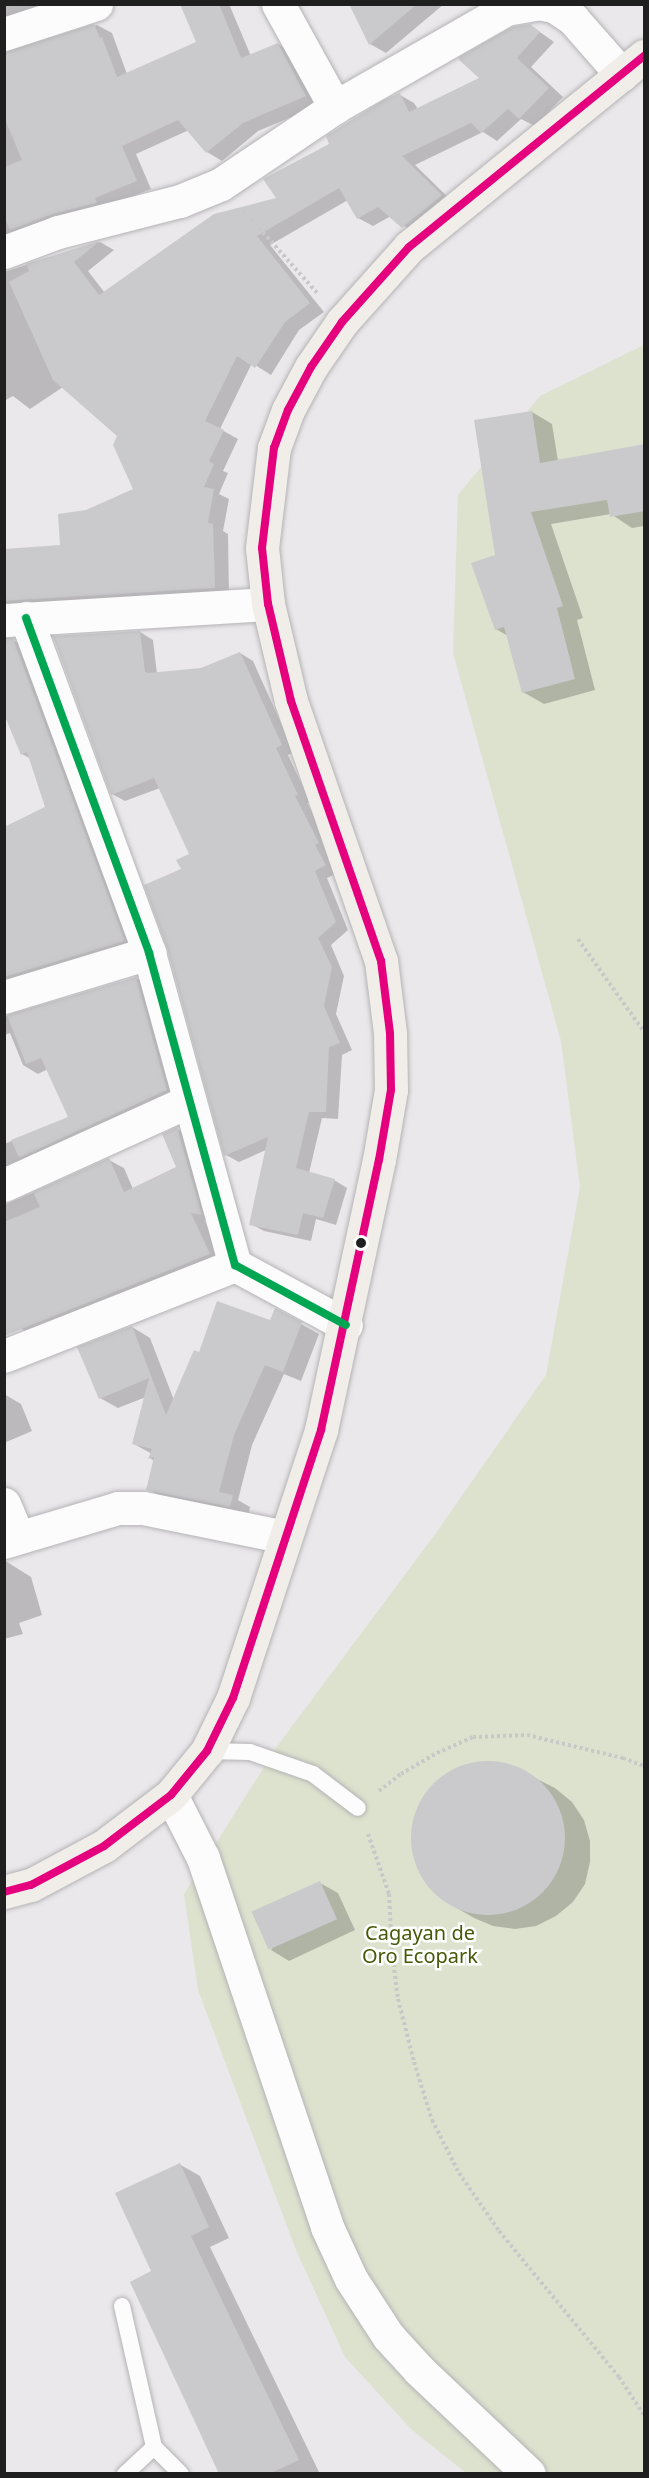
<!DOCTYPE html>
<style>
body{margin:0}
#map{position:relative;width:649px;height:2478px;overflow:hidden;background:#eae8eb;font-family:"Noto Sans",sans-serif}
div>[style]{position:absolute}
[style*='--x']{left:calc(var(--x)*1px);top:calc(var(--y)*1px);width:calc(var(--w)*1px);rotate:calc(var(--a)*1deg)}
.green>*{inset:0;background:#dce2ce}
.shadow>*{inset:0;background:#0003}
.building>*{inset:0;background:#cac9cb;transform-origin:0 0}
.round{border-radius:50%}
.path>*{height:4px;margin-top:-2px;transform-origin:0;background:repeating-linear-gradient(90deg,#c9c8c9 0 3px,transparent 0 6px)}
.roads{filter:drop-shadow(0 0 2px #b5b3b5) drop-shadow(0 0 2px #b5b3b5)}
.lane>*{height:16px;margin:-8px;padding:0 8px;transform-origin:8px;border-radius:8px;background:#fcfcfc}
.street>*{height:33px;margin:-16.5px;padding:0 16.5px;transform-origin:16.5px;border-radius:16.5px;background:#fcfcfc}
.secondary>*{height:33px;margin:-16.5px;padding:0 16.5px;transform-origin:16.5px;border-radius:16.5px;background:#f1eeea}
.bus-1>*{height:8px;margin:-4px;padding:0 4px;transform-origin:4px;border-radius:4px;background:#e5007d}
.bus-2>*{height:8px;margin:-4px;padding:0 4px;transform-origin:4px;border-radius:4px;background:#00a651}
.dots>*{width:16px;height:16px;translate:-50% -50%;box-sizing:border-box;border:3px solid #fff;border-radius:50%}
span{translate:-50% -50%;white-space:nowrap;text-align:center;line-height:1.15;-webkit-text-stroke:5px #fff;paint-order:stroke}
.park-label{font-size:20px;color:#465908}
.frame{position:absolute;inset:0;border:6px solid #201f20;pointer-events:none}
</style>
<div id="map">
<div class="green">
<i style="clip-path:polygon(644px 345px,644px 2473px,466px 2473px,412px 2430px,345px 2357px,296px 2250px,198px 1990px,184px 1894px,278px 1745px,436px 1533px,546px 1375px,580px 1187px,561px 1041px,453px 653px,458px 495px,540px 396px)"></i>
</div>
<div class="shadow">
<i style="clip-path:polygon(4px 4px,73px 4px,4px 30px)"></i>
<i style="clip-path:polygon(182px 4px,229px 4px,251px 56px,278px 44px,293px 53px,320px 105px,258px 131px,222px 161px,207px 152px,189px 130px,136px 154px,151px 189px,4px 248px,4px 54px,97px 25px,112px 33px,127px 74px,198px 42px)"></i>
<i style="clip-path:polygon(362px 4px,444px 4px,386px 53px,370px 44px)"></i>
<i style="clip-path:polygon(530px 25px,554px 42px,531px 67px,563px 97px,535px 126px,521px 119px,497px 141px,483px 132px,415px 165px,455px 204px,418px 236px,391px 216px,373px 226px,358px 218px,348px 200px,270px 245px,324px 312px,299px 330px,271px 375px,252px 363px,220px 429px,238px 439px,223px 471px,228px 473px,219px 494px,229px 499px,223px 531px,228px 534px,229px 596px,4px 620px,4px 550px,61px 546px,86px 512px,135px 490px,118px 436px,63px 387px,30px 409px,13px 396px,4px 401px,4px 272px,100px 242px,114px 250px,88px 271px,105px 293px,278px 199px,331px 145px,400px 95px,414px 103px,418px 109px,481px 78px)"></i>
<i style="clip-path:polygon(532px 412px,552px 424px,558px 461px,644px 446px,644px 526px,632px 528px,611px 514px,551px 524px,583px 618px,577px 620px,595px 690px,544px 704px,523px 692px,508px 636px,496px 629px,497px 556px)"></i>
<i style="clip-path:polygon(140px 632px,153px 640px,157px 674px,201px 670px,240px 653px,253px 661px,294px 752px,288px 755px,310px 802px,307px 803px,331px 850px,338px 873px,327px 878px,348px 930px,331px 945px,344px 976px,336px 1014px,352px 1050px,342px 1055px,338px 1119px,322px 1118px,309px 1173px,334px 1180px,347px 1188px,336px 1225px,316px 1219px,311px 1241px,264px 1231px,251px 1224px,266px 1150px,239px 1162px,226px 1155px,183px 870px,191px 854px,160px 788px,125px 801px,112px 794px)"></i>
<i style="clip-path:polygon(13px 640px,28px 649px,139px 949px,4px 993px,4px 828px,47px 808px,31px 759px,22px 754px)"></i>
<i style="clip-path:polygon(136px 978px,151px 987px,182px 1099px,4px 1182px,4px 1144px,70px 1118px,48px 1069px,38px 1074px,23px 1065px,10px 1033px,4px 1035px,4px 1017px)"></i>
<i style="clip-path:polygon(177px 1129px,192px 1137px,216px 1222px,204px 1220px,224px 1262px,36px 1337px,21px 1329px,4px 1326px,4px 1205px,109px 1160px,124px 1168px,133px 1189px,178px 1168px)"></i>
<i style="clip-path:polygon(271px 1322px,301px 1324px,319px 1334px,301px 1381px,284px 1374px,252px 1445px,238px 1500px,250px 1507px,248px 1516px,166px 1499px,148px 1489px,154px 1461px,150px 1458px,152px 1454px,134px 1444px,146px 1397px,118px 1408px,100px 1398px,132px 1327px,150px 1338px,174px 1400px,200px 1354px)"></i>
<i style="clip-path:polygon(4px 1394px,21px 1404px,32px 1431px,4px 1443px)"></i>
<i style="clip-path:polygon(4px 1560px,31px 1577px,42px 1615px,19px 1623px,23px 1634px,4px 1639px)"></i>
<i style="clip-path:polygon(488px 1761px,509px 1765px,555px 1788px,572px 1802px,584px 1820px,590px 1841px,590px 1862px,585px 1884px,573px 1902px,556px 1916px,536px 1926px,515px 1929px,493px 1926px,474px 1918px,448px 1903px,431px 1889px,419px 1871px,413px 1850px,412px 1828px,419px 1807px,430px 1789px,446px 1774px,466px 1765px)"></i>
<i style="clip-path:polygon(320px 1883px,338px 1893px,355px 1930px,289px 1961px,271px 1950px)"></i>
<i style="clip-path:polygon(179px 2164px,200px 2176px,229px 2238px,210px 2247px,319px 2472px,314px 2474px,220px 2474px,153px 2272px)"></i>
</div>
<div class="building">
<i style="clip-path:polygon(180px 4px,219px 4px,241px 58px,278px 43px,306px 96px,243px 123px,206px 153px,178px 120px,122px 146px,137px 181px,95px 198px,97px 203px,53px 214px,10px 230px,4px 217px,4px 167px,22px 160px,4px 117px,4px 52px,94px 24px,100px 38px,102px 37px,117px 77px,196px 42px)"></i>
<i style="clip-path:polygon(349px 4px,417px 4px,369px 45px)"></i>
<i style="clip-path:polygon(530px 24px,540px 32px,517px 58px,549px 88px,519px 119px,508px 109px,481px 133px,471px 123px,402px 156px,442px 195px,402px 228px,378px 207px,357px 219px,339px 188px,257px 236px,310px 303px,285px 322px,255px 368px,237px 356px,205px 421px,224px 430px,209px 461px,214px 464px,204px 487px,214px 489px,208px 523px,213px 524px,215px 588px,4px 601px,4px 549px,60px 545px,58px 514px,86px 510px,133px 489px,113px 445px,117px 436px,53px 380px,9px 282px,29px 271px,26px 264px,100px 241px,74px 262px,99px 295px,214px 214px,276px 198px,263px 179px,329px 144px,326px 136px,384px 100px,400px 93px,409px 112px,479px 78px,458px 59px,461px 56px,512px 27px)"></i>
<i style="clip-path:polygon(532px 411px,540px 463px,645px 444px,645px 511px,610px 517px,607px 500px,531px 512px,563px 606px,557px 608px,575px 679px,522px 693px,504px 627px,495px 630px,471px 563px,495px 555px,474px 420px)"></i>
<i style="clip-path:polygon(140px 631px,145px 672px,148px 673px,201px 668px,240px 652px,282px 745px,276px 748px,298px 795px,295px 796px,319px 843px,315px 845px,326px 865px,315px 871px,336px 922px,318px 938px,332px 967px,324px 1006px,340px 1043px,329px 1047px,326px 1112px,309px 1112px,296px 1168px,335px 1179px,323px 1218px,303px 1213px,298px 1235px,249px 1225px,268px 1137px,224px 1156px,167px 948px,144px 885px,181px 869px,176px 860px,189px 854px,154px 778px,111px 795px,53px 636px)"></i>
<i style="clip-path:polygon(4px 638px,13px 638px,125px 941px,4px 977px,4px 827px,45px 807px,27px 752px,21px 755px,4px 714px)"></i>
<i style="clip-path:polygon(136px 977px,167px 1090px,19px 1158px,11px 1140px,68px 1117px,41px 1058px,26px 1064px,7px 1015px)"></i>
<i style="clip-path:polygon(177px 1127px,202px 1215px,191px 1213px,210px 1254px,4px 1336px,4px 1222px,40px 1207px,33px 1192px,109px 1158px,124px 1192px,176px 1167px,162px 1134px)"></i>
<i style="clip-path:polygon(217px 1301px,270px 1320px,275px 1308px,302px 1322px,283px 1372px,265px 1365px,234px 1435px,219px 1492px,233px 1495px,230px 1507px,146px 1490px,154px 1457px,148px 1459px,152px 1449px,132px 1444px,149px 1378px,99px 1399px,77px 1347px,132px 1326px,166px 1415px,194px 1350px,199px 1352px)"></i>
<i class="round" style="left:411px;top:1761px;width:154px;height:154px"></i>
<i style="left:320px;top:1881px;width:42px;height:75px;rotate:66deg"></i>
<i style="clip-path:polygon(180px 2163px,209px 2227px,191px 2236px,299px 2460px,269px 2474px,219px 2474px,130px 2282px,151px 2271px,115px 2193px)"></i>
</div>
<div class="path">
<i style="--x:243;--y:210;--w:113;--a:48.2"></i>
<i style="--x:578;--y:939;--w:114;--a:54.6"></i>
<i style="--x:379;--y:1791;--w:28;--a:-38"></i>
<i style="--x:401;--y:1774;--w:42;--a:-30.3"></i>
<i style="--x:437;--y:1753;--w:39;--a:-24"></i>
<i style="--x:473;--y:1737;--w:54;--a:-2.1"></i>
<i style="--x:527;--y:1735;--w:99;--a:13.5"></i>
<i style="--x:623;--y:1758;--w:22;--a:21"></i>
<i style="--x:368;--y:1834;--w:64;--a:70.7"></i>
<i style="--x:389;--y:1894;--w:58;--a:87"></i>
<i style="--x:392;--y:1952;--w:47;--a:82.7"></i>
<i style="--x:398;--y:1999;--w:65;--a:75.7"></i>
<i style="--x:414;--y:2062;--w:61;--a:72.8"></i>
<i style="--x:432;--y:2120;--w:59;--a:63"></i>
<i style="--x:459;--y:2173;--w:70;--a:55.4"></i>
<i style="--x:499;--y:2231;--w:189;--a:50.6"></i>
<i style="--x:619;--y:2377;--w:45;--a:56.7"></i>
</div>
<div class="roads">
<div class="lane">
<i style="--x:207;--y:1751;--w:43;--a:1.3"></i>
<i style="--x:250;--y:1752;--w:67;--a:19.2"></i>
<i style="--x:313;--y:1774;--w:56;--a:37.1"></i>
<i style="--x:122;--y:2306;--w:145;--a:77.2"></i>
<i style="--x:154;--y:2447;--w:40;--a:137"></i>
<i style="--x:154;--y:2447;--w:38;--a:45"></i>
</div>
<div class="street">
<i style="--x:278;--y:4;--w:118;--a:61"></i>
<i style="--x:543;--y:4;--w:11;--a:10"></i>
<i style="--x:554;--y:6;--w:23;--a:34"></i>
<i style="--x:573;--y:19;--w:74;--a:48.8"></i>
<i style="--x:4;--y:34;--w:97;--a:-18.1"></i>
<i style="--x:4;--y:252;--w:58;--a:-20.3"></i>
<i style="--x:58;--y:232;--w:126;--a:-14.3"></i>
<i style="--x:180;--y:201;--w:44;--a:-22.5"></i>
<i style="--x:221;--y:184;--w:138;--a:-34"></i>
<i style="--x:335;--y:107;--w:197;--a:-29.8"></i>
<i style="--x:506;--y:9;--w:29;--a:-10"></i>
<i style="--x:26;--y:618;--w:357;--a:69.8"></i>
<i style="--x:149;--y:953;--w:324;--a:74.6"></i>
<i style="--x:235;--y:1265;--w:126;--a:28.4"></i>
<i style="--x:6;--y:620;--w:262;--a:-3.5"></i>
<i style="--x:4;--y:997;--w:152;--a:-16.9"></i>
<i style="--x:4;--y:1185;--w:203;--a:-24.4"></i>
<i style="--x:4;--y:1356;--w:248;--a:-21.5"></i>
<i style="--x:4;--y:1504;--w:36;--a:67"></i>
<i style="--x:4;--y:1542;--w:119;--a:-16.6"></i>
<i style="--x:118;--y:1508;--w:25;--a:0"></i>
<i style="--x:143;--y:1508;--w:145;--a:11.5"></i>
<i style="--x:171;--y:1795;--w:71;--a:63.1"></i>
<i style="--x:203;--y:1858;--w:389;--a:71.4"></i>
<i style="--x:327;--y:2227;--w:57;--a:65.2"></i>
<i style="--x:351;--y:2279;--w:68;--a:57"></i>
<i style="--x:388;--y:2336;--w:46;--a:47.6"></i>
<i style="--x:419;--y:2370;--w:151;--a:43.4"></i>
</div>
<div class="secondary">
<i style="--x:4;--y:1892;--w:28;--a:-15"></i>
<i style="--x:31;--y:1885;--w:83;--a:-28.1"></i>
<i style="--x:104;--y:1846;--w:84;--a:-37.3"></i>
<i style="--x:171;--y:1795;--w:57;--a:-50.7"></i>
<i style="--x:207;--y:1751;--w:59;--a:-63.9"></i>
<i style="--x:233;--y:1698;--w:282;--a:-71.8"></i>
<i style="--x:321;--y:1430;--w:276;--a:-77.9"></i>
<i style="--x:379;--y:1160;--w:71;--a:-80.3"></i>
<i style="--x:391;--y:1090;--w:57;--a:-91"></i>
<i style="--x:390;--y:1033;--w:73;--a:-97.1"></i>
<i style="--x:381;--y:961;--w:275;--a:-109.1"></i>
<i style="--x:291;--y:701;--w:100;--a:-103.3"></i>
<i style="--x:268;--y:604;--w:56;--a:-96.1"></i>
<i style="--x:262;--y:548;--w:101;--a:-83.2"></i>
<i style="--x:274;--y:448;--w:40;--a:-69.8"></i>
<i style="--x:288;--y:410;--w:49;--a:-61.9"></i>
<i style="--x:311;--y:367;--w:55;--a:-55.4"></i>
<i style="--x:342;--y:322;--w:101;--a:-48.2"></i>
<i style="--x:409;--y:247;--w:303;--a:-39.1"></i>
</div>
</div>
<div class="bus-1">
<i style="--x:4;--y:1892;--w:28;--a:-15"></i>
<i style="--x:31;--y:1885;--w:83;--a:-28.1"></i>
<i style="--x:104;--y:1846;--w:84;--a:-37.3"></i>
<i style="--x:171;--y:1795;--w:57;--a:-50.7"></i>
<i style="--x:207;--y:1751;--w:59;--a:-63.9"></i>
<i style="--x:233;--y:1698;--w:282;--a:-71.8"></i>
<i style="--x:321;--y:1430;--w:276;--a:-77.9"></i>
<i style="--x:379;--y:1160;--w:71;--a:-80.3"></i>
<i style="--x:391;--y:1090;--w:57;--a:-91"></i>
<i style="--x:390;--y:1033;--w:73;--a:-97.1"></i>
<i style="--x:381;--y:961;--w:275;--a:-109.1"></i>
<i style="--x:291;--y:701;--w:100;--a:-103.3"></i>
<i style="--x:268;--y:604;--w:56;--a:-96.1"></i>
<i style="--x:262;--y:548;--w:101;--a:-83.2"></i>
<i style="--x:274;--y:448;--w:40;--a:-69.8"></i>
<i style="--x:288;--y:410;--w:49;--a:-61.9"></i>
<i style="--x:311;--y:367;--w:55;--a:-55.4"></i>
<i style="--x:342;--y:322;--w:101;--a:-48.2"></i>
<i style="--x:409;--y:247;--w:303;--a:-39.1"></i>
</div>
<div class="bus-2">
<i style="--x:26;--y:618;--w:357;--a:69.8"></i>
<i style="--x:149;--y:953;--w:324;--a:74.6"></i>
<i style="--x:235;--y:1265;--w:126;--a:28.4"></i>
</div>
<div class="dots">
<i style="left:361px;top:1243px;background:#201f20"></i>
</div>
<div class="park-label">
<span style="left:420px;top:1944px">Cagayan de<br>Oro Ecopark</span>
</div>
<div class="frame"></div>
</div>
